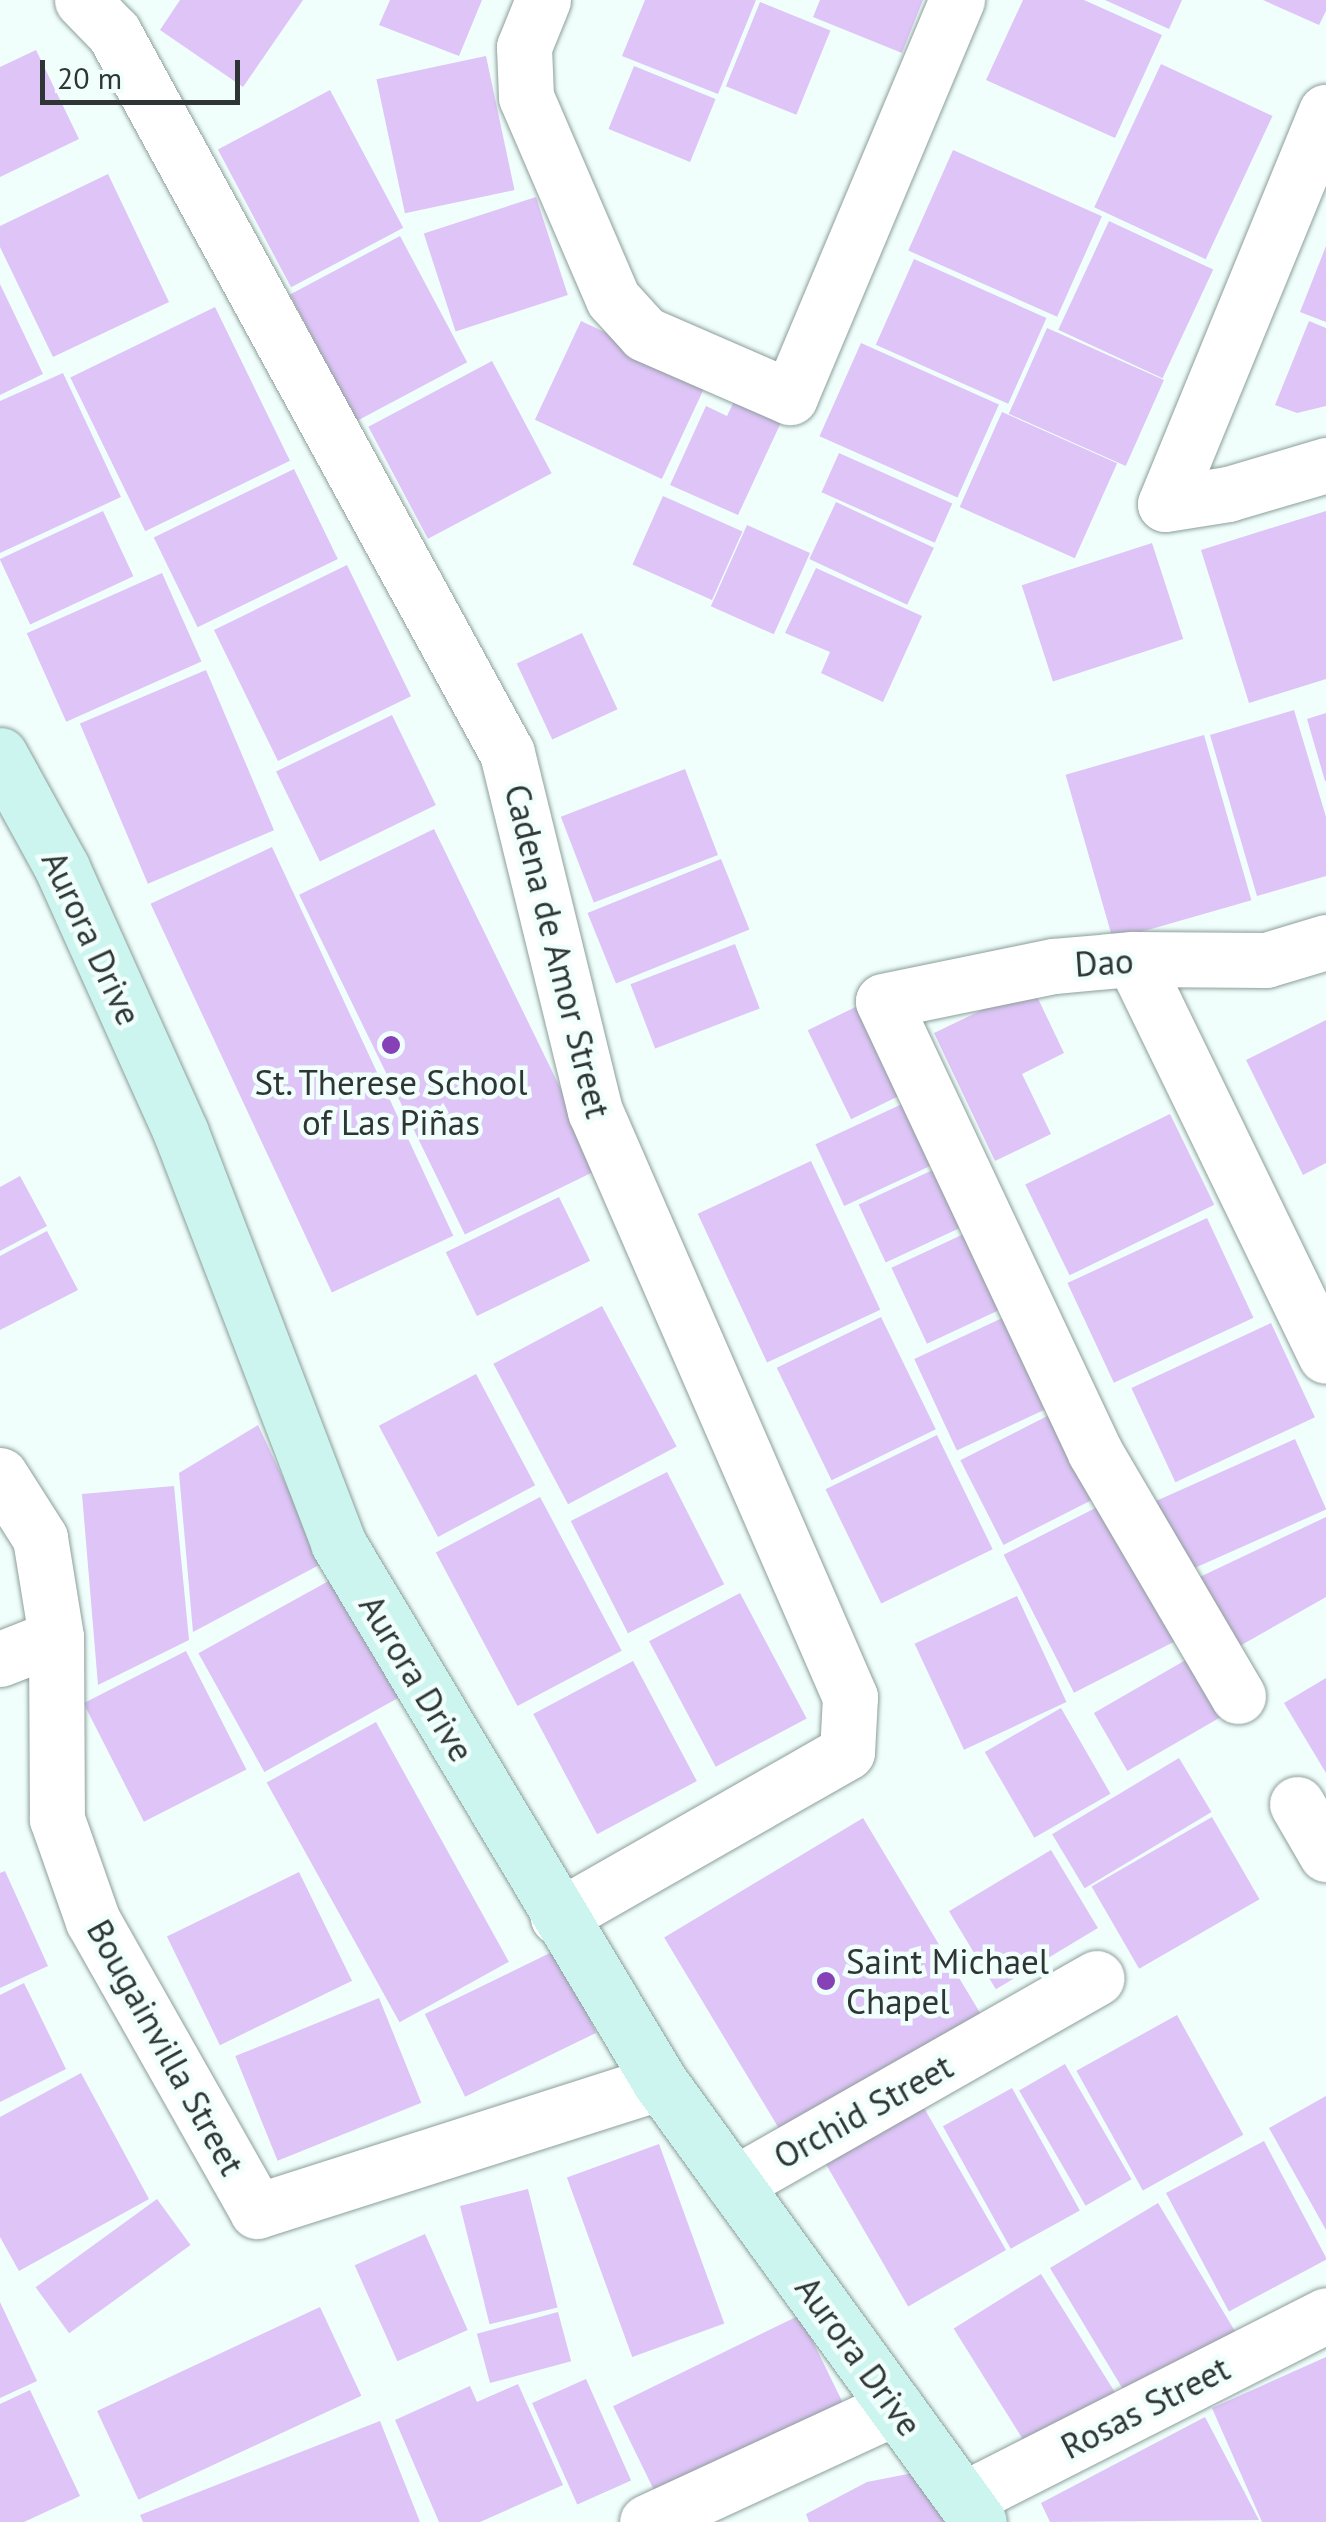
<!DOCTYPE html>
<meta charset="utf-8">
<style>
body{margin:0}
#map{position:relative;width:1326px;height:2522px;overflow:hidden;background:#f0fffc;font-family:"PT Sans",sans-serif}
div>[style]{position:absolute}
.building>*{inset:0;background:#dec4f7;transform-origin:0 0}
.roads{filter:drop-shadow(0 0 2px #8d9e9b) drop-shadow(0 0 2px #8d9e9b)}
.street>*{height:55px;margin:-27.5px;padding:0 27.5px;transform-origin:27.5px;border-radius:27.5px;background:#fff}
.secondary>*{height:55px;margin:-27.5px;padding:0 27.5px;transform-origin:27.5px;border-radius:27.5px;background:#ccf5f0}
.dots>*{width:28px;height:28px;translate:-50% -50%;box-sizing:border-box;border:5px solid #f0fffc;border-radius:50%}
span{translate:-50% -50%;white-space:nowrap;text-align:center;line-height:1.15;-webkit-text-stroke:9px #f0fffc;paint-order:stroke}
.street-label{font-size:35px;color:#2e3534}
.poi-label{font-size:35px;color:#2e3534}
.left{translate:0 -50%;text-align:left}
.scale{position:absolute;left:40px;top:60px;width:200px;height:45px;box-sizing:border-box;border:5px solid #2e3534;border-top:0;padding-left:12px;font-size:30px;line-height:35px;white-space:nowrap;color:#2e3534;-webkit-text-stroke:8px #f0fffc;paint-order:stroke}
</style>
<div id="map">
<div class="building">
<i style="clip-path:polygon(180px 0,303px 0,243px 87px,160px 30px)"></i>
<i style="clip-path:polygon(390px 0,482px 0,459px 56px,379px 25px)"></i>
<i style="clip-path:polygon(645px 0,756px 0,718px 94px,622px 56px)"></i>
<i style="clip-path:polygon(820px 0,923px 0,902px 53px,813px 17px)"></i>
<i style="clip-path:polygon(1023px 0,1084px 0,1162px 35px,1115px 138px,986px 80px)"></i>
<i style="clip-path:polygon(1105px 0,1182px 0,1169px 29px)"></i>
<i style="clip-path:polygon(1263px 0,1326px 0,1326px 11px,1319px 25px)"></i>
<i style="left:760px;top:2px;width:76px;height:91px;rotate:22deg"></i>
<i style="clip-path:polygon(36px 50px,79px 139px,0 177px,0 67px)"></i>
<i style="left:486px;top:56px;width:137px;height:112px;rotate:78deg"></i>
<i style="left:1161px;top:64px;width:123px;height:158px;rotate:25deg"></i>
<i style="left:634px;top:66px;width:88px;height:68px;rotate:22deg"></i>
<i style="left:330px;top:90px;width:156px;height:127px;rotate:62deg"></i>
<i style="left:953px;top:150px;width:163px;height:110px;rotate:24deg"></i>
<i style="clip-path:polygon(108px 174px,169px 302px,53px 357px,0 247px,0 226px)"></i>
<i style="left:536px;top:197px;width:103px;height:118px;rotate:72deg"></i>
<i style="left:1109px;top:221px;width:115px;height:120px;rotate:25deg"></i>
<i style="left:400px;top:236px;width:143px;height:125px;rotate:62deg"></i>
<i style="clip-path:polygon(1326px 246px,1326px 322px,1300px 312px)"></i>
<i style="left:914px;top:259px;width:145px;height:94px;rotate:24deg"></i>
<i style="clip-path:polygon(0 284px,43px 374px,0 395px)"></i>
<i style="left:215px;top:307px;width:171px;height:161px;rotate:64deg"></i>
<i style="left:581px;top:321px;width:140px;height:109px;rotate:25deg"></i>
<i style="clip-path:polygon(1309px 321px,1326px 328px,1326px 406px,1297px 413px,1275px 405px)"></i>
<i style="left:1047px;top:328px;width:128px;height:94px;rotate:24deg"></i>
<i style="left:861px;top:343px;width:151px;height:102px;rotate:24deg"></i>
<i style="left:492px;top:361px;width:127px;height:140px;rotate:62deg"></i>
<i style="clip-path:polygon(63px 373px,121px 497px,0 553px,0 401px)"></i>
<i style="clip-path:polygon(737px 395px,784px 416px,738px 515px,670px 485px,706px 406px,727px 416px)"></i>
<i style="left:1002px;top:412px;width:126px;height:104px;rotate:24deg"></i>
<i style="left:839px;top:453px;width:124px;height:43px;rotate:24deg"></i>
<i style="left:294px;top:469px;width:100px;height:156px;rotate:64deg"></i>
<i style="left:663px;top:496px;width:87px;height:75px;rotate:24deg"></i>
<i style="left:836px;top:502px;width:108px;height:63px;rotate:25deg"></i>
<i style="left:103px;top:511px;width:72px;height:114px;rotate:65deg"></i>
<i style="clip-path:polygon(1326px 511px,1326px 679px,1249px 703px,1201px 550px)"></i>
<i style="left:747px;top:525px;width:69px;height:89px;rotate:24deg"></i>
<i style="left:1152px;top:543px;width:101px;height:137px;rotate:72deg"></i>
<i style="left:347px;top:565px;width:146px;height:148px;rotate:64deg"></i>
<i style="clip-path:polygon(816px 568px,922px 616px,883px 702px,821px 673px,830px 652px,785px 633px)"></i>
<i style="left:162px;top:573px;width:97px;height:148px;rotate:66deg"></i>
<i style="left:582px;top:633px;width:84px;height:72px;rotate:65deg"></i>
<i style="left:206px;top:670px;width:174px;height:137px;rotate:67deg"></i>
<i style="clip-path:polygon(1294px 710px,1326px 817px,1326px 876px,1257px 896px,1210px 735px)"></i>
<i style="clip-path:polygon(1326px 713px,1326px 781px,1325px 781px,1307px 719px)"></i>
<i style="left:392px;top:715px;width:100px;height:129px;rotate:64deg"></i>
<i style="left:1204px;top:735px;width:172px;height:144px;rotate:74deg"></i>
<i style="left:685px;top:769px;width:92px;height:133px;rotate:69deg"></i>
<i style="left:434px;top:829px;width:378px;height:150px;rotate:64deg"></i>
<i style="left:272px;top:847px;width:429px;height:134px;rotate:65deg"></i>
<i style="left:721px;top:859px;width:76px;height:144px;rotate:68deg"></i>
<i style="left:735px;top:944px;width:69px;height:112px;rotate:69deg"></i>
<i style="clip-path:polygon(1032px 986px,1064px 1053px,1022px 1074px,1051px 1134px,995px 1161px,934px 1033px)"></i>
<i style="left:876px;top:997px;width:99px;height:76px;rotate:64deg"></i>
<i style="clip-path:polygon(1326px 1020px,1326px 1163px,1303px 1175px,1246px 1060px)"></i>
<i style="left:917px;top:1097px;width:68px;height:112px;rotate:65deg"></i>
<i style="left:1170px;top:1114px;width:101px;height:161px;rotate:64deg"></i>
<i style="left:811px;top:1161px;width:164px;height:125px;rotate:65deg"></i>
<i style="left:952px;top:1161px;width:64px;height:103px;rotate:65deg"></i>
<i style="clip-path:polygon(20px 1176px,47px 1226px,0 1251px,0 1187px)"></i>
<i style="left:559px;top:1197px;width:71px;height:126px;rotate:64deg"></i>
<i style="left:1207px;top:1218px;width:110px;height:154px;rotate:65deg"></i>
<i style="left:983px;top:1225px;width:84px;height:101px;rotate:65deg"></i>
<i style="clip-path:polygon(47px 1231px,78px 1290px,0 1330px,0 1256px)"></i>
<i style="left:602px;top:1306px;width:159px;height:123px;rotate:62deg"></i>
<i style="left:1013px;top:1313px;width:101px;height:109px;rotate:65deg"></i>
<i style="left:881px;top:1317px;width:125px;height:116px;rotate:64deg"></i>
<i style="left:1271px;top:1323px;width:104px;height:154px;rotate:65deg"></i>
<i style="left:476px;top:1374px;width:126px;height:110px;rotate:62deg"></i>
<i style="left:1061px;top:1409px;width:95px;height:113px;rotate:63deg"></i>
<i style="clip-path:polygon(258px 1425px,323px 1563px,193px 1632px,179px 1473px)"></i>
<i style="left:937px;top:1435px;width:127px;height:124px;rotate:64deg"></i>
<i style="left:1295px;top:1439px;width:77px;height:162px;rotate:66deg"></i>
<i style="left:667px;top:1472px;width:126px;height:108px;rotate:63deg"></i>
<i style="clip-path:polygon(174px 1486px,189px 1640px,98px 1685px,82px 1494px)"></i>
<i style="left:540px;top:1497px;width:174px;height:118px;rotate:62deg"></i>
<i style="left:1115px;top:1498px;width:155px;height:125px;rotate:63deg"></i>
<i style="clip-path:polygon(1326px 1517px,1326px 1597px,1222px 1656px,1187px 1583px)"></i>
<i style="left:334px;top:1578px;width:136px;height:155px;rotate:61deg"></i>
<i style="left:740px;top:1593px;width:142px;height:103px;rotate:62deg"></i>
<i style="left:1017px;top:1596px;width:117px;height:113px;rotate:65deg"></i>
<i style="left:1203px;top:1650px;width:67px;height:126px;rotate:60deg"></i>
<i style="left:186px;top:1651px;width:133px;height:115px;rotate:63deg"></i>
<i style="left:633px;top:1661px;width:136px;height:113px;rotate:62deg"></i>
<i style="clip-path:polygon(1326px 1678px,1326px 1773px,1284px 1703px)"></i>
<i style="left:1061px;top:1708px;width:99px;height:88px;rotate:60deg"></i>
<i style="left:376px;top:1722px;width:274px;height:125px;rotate:61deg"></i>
<i style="left:1179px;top:1758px;width:63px;height:148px;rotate:59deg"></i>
<i style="left:1212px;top:1817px;width:95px;height:139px;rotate:60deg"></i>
<i style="left:863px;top:1818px;width:240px;height:232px;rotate:59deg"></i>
<i style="left:1051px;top:1850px;width:91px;height:119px;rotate:59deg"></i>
<i style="clip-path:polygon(5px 1871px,48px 1966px,0 1988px,0 1873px)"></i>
<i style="left:299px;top:1872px;width:121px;height:147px;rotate:64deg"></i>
<i style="left:556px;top:1950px;width:92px;height:146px;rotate:64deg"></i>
<i style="clip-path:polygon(24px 1983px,66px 2069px,0 2102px,0 1995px)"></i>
<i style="left:379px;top:1998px;width:113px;height:155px;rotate:68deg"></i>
<i style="left:1177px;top:2015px;width:137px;height:115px;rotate:61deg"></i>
<i style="left:1065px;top:2064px;width:133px;height:53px;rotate:60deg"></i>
<i style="clip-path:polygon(81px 2073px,149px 2199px,19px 2271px,0 2237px,0 2117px)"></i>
<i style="left:1012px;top:2088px;width:140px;height:79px;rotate:61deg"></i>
<i style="clip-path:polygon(1326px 2096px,1326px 2230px,1269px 2128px)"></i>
<i style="left:924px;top:2108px;width:164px;height:113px;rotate:60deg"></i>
<i style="left:1264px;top:2141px;width:134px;height:111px;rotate:62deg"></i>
<i style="left:659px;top:2144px;width:191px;height:98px;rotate:70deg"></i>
<i style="left:528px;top:2189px;width:122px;height:70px;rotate:76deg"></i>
<i style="left:157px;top:2199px;width:57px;height:150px;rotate:54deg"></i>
<i style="left:1158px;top:2203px;width:151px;height:126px;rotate:59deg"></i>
<i style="left:425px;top:2234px;width:105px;height:77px;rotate:66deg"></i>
<i style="left:1041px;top:2274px;width:148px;height:103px;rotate:58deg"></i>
<i style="clip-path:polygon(0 2302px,37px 2381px,0 2398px)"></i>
<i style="left:320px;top:2307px;width:98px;height:246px;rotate:65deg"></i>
<i style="left:558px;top:2312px;width:51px;height:84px;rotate:75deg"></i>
<i style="left:800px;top:2315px;width:109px;height:208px;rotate:64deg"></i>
<i style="clip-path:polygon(1326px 2357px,1326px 2522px,1262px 2522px,1212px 2408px)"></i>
<i style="left:586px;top:2379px;width:111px;height:59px;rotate:66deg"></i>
<i style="clip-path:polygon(518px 2384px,563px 2485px,480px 2522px,439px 2522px,395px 2420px,470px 2386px,477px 2402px)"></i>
<i style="clip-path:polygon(30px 2390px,80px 2496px,24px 2522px,0 2522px,0 2404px)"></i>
<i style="clip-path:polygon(1205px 2417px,1259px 2520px,1050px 2522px,1041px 2503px)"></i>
<i style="clip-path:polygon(380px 2421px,420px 2522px,143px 2522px,140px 2515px)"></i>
<i style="clip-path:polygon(913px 2473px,945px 2522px,809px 2522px,806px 2514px,867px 2482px)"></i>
</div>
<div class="roads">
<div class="street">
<i style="left:82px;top:0;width:46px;rotate:45.9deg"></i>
<i style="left:114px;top:33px;width:820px;rotate:61.37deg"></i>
<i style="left:507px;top:753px;width:369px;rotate:76.2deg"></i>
<i style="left:595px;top:1111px;width:639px;rotate:66.48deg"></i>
<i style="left:850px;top:1697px;width:55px;rotate:93.1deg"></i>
<i style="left:847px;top:1752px;width:333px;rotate:150.3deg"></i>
<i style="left:543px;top:0;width:51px;rotate:112deg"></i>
<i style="left:524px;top:47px;width:50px;rotate:87.7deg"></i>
<i style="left:526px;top:97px;width:220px;rotate:66.7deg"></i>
<i style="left:613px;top:299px;width:47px;rotate:47.6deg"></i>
<i style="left:645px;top:334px;width:158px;rotate:23.5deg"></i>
<i style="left:790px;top:397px;width:431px;rotate:-67.2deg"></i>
<i style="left:1165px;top:504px;width:424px;rotate:-67.7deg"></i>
<i style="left:1165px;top:504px;width:64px;rotate:-9deg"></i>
<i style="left:1228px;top:494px;width:102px;rotate:-16.5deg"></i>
<i style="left:1133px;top:959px;width:441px;rotate:64.1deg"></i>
<i style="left:0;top:1475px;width:75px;rotate:57.6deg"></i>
<i style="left:40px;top:1538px;width:100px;rotate:80.8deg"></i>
<i style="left:56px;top:1637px;width:182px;rotate:89.7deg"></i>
<i style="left:57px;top:1819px;width:108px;rotate:70.6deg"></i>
<i style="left:93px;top:1921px;width:333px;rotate:60.5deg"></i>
<i style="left:257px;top:2211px;width:423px;rotate:-17.7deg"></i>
<i style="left:0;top:1659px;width:60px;rotate:-21.4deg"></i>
<i style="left:1238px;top:1696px;width:283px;rotate:-120.4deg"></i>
<i style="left:1095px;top:1452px;width:498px;rotate:-115.2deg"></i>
<i style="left:883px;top:1001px;width:175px;rotate:-11.6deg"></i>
<i style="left:1054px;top:966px;width:79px;rotate:-5.1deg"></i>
<i style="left:1133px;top:959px;width:133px;rotate:0.4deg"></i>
<i style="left:1266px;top:960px;width:63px;rotate:-16.7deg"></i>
<i style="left:1297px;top:1804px;width:58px;rotate:59.9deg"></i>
<i style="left:734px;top:2184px;width:417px;rotate:-29.6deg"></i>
<i style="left:964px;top:2499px;width:406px;rotate:-26.9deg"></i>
<i style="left:647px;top:2522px;width:274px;rotate:-24.8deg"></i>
</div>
<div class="secondary">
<i style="left:0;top:755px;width:129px;rotate:61.2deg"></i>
<i style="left:62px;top:868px;width:290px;rotate:65.8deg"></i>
<i style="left:181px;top:1133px;width:439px;rotate:69deg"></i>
<i style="left:338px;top:1543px;width:628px;rotate:59.15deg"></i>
<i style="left:660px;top:2082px;width:543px;rotate:54.06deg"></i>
</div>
</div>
<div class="dots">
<i style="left:391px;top:1045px;background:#8541b5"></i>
<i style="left:826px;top:1981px;background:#8541b5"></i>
</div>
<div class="street-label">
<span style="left:92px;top:938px;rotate:65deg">Aurora Drive</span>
<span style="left:558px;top:951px;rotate:76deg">Cadena de Amor Street</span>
<span style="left:1104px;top:962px;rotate:-4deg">Dao</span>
<span style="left:417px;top:1678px;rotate:59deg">Aurora Drive</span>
<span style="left:166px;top:2047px;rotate:61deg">Bougainvilla Street</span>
<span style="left:863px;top:2111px;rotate:-29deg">Orchid Street</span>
<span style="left:859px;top:2356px;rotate:54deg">Aurora Drive</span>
<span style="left:1145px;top:2407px;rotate:-27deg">Rosas Street</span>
</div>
<div class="poi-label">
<span style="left:391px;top:1102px">St. Therese School<br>of Las Piñas</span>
<span class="left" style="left:846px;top:1981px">Saint Michael<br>Chapel</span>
</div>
<div class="scale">20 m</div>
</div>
